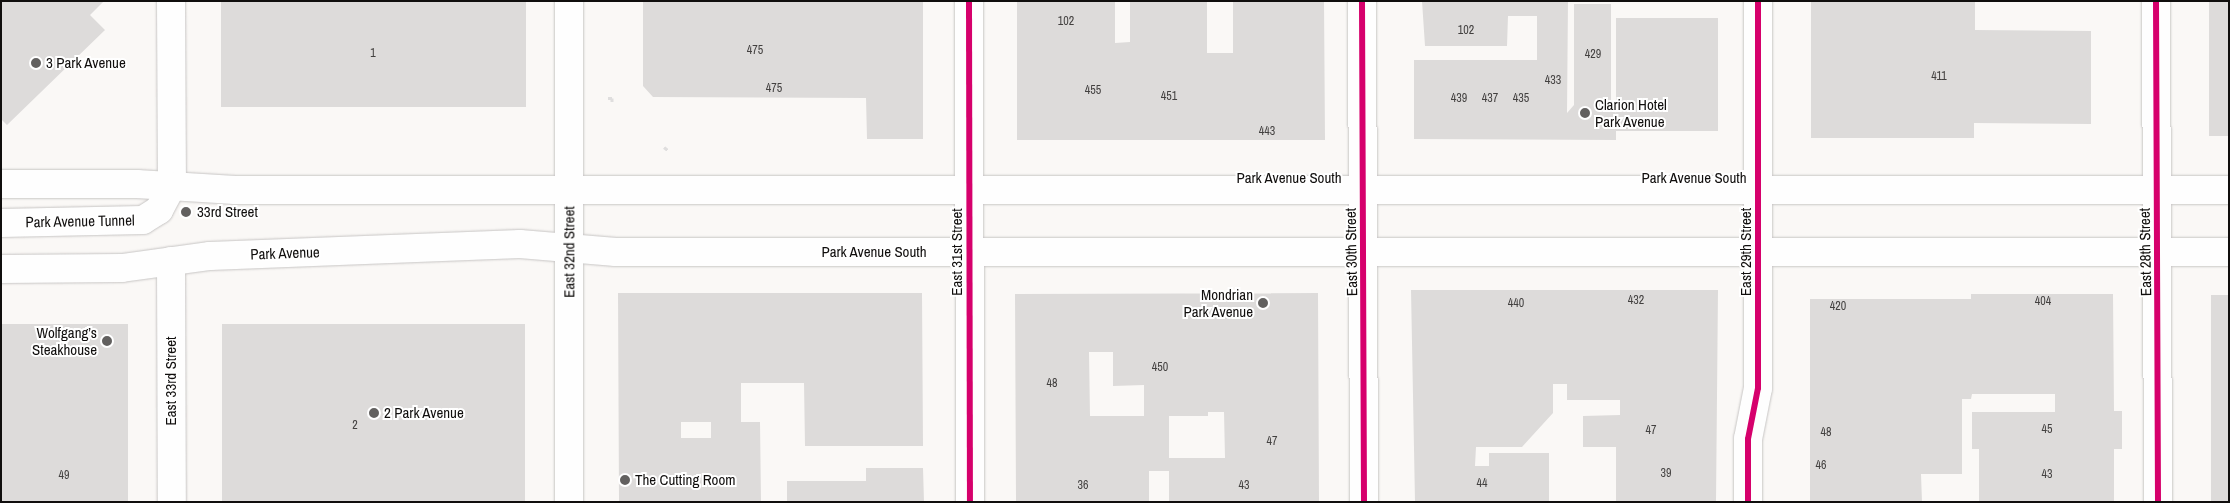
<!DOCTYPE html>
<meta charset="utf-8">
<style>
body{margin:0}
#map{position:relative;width:2230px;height:503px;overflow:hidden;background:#faf8f6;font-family:"Archivo Narrow",sans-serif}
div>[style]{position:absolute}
.building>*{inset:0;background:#dddbda;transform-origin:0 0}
.path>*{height:3px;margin-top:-1.5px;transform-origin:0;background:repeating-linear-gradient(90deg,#dfdede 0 4px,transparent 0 8px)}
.roads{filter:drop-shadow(0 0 1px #c7c5c4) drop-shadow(0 0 1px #c7c5c4)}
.street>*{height:28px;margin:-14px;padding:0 14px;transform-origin:14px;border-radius:14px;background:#fefefe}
.secondary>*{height:28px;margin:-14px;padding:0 14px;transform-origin:14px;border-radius:14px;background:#fefefe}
.primary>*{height:28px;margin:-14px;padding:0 14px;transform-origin:14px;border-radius:14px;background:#fefefe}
.cycleway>*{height:6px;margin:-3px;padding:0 3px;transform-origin:3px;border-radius:3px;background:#d6006c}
.dots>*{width:14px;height:14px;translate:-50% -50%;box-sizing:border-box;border:2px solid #fff;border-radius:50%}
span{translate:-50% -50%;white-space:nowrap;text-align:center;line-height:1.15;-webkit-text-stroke:4px #fff;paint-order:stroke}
.number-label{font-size:12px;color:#434140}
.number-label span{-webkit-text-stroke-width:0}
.poi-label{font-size:15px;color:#100e0d}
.left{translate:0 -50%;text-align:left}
.right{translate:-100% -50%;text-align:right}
.street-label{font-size:15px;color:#100e0d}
.frame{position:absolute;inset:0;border:2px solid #100e0d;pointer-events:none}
</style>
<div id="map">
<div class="building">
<i style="clip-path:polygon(1px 1px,104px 1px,90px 15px,105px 30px,7px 125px,1px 119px)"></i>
<i style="left:221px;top:1px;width:305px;height:106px"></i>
<i style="clip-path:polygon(643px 1px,923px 1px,923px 139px,867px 139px,866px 98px,653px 97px,643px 86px)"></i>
<i style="clip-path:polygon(1017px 1px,1115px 1px,1115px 43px,1130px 42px,1130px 1px,1207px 1px,1207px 53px,1233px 53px,1233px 1px,1324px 1px,1325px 140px,1017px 140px)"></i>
<i style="clip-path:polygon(1422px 1px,1568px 1px,1567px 113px,1574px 105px,1574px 4px,1611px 4px,1611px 106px,1616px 113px,1616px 18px,1718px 18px,1718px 131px,1616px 131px,1616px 140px,1414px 139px,1414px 60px,1537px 60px,1537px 16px,1508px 16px,1507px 46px,1425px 46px)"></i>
<i style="clip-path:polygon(1811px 1px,1975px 1px,1975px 30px,2091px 31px,2091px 124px,1974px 123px,1974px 138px,1811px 138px)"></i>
<i style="left:2209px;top:1px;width:20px;height:135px"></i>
<i style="clip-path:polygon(1411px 290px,1718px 290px,1716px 502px,1616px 502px,1616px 447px,1583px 447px,1583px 416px,1620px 415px,1620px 400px,1567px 400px,1567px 384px,1553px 384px,1553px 413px,1522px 447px,1476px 447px,1475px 466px,1489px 466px,1489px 453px,1549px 453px,1549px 502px,1415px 502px)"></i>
<i style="clip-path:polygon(evenodd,618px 293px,922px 293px,923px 446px,805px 446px,804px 383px,741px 383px,741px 422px,760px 422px,761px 502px,619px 502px,618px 293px,681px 422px,711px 422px,711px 438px,681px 438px,681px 422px)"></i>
<i style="clip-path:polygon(evenodd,1318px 293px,1319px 502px,1169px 502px,1169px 471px,1149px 471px,1149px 502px,1016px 502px,1015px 294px,1318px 293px,1089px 352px,1113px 352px,1113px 386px,1144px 385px,1144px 416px,1090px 416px,1089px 352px,1318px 293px,1208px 412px,1224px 412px,1225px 458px,1169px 458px,1169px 416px,1208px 416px,1208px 412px)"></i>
<i style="clip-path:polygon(1971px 294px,2113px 294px,2114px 411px,2122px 411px,2122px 449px,2114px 449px,2114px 502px,1979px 502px,1979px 449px,1972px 449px,1972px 412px,2055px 412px,2055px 394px,1972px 394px,1971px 399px,1962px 399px,1962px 474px,1921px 474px,1922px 502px,1810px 502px,1810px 299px,1971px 299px)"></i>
<i style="left:2211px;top:295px;width:18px;height:207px"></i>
<i style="left:1px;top:324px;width:127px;height:178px"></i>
<i style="left:222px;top:324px;width:303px;height:178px"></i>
<i style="clip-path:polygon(866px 468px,923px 468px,924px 502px,787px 502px,787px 481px,866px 481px)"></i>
</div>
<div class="path">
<i style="left:608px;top:98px;width:4px"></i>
<i style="left:612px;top:98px;width:7px;rotate:90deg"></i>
<i style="left:664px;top:147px;width:6px;rotate:39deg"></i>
</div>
<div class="roads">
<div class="street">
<i style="left:171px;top:1px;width:185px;rotate:89.7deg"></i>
<i style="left:569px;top:1px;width:501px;rotate:90deg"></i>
<i style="left:2156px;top:1px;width:501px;rotate:89.77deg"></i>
<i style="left:171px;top:261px;width:241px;rotate:89.8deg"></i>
<i style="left:1748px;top:502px;width:63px;rotate:-90deg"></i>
<i style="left:1748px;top:439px;width:52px;rotate:-78.9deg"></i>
<i style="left:1758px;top:388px;width:387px;rotate:-90deg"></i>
</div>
<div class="secondary">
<i style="left:969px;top:1px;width:501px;rotate:89.89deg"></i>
<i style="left:1362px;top:1px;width:501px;rotate:89.77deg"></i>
</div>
<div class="primary">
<i style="left:1px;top:184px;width:136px"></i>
<i style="left:137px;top:184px;width:98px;rotate:3.5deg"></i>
<i style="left:235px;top:190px;width:1994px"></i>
<i style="left:1px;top:223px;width:142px;rotate:-1.2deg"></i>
<i style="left:143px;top:220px;width:19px;rotate:-32deg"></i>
<i style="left:159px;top:210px;width:27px;rotate:-62deg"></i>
<i style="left:1px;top:269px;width:121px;rotate:-0.5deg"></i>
<i style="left:122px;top:268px;width:89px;rotate:-7.8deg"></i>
<i style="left:210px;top:256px;width:310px;rotate:-2.2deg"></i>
<i style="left:520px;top:244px;width:96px;rotate:4.8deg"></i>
<i style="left:616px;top:252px;width:1613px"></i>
</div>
</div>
<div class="cycleway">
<i style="left:969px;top:1px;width:501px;rotate:89.89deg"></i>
<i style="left:1362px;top:1px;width:501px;rotate:89.77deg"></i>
<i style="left:2156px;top:1px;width:501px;rotate:89.77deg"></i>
<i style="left:1748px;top:502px;width:63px;rotate:-90deg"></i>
<i style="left:1748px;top:439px;width:52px;rotate:-78.9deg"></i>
<i style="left:1758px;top:388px;width:387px;rotate:-90deg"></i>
</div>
<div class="dots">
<i style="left:36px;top:63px;background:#62605f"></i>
<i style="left:1585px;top:113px;background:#62605f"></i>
<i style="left:186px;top:212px;background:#62605f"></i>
<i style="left:1263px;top:303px;background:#62605f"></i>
<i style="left:107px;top:341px;background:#62605f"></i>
<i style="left:374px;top:413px;background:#62605f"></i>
<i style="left:625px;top:480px;background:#62605f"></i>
</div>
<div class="number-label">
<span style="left:1066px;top:22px">102</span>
<span style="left:1466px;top:31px">102</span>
<span style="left:755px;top:51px">475</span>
<span style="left:373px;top:54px">1</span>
<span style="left:1593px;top:55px">429</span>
<span style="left:1939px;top:77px">411</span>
<span style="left:1553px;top:81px">433</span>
<span style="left:774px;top:89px">475</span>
<span style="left:1093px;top:91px">455</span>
<span style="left:1169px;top:97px">451</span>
<span style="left:1459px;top:99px">439</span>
<span style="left:1490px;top:99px">437</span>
<span style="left:1521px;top:99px">435</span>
<span style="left:1267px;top:132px">443</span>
<span style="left:1636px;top:301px">432</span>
<span style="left:2043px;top:302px">404</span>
<span style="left:1516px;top:304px">440</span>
<span style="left:1838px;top:307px">420</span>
<span style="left:1160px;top:368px">450</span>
<span style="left:1052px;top:384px">48</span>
<span style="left:355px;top:426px">2</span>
<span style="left:2047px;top:430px">45</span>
<span style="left:1651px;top:431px">47</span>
<span style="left:1826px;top:433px">48</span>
<span style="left:1272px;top:442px">47</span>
<span style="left:1821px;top:466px">46</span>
<span style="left:1666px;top:474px">39</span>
<span style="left:2047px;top:475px">43</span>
<span style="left:64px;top:476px">49</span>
<span style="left:1482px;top:484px">44</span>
<span style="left:1083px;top:486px">36</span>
<span style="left:1244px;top:486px">43</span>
</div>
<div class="poi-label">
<span class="left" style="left:46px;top:63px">3 Park Avenue</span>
<span class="left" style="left:1595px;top:113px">Clarion Hotel<br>Park Avenue</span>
<span class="left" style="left:197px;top:212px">33rd Street</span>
<span class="right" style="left:1253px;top:303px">Mondrian<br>Park Avenue</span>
<span class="right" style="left:97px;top:341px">Wolfgang’s<br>Steakhouse</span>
<span class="left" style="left:384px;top:413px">2 Park Avenue</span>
<span class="left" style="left:635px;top:480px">The Cutting Room</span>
</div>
<div class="street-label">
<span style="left:1289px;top:178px">Park Avenue South</span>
<span style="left:1694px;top:178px">Park Avenue South</span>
<span style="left:80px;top:221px;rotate:-1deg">Park Avenue Tunnel</span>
<span style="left:569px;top:252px;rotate:-90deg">East 32nd Street</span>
<span style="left:874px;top:252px">Park Avenue South</span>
<span style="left:957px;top:252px;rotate:-90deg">East 31st Street</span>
<span style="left:1351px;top:252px;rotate:-91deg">East 30th Street</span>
<span style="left:1746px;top:252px;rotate:-90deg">East 29th Street</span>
<span style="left:2145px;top:252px;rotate:-91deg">East 28th Street</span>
<span style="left:285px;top:253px;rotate:-2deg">Park Avenue</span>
<span style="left:171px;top:381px;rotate:-90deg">East 33rd Street</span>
</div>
<div class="frame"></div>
</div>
